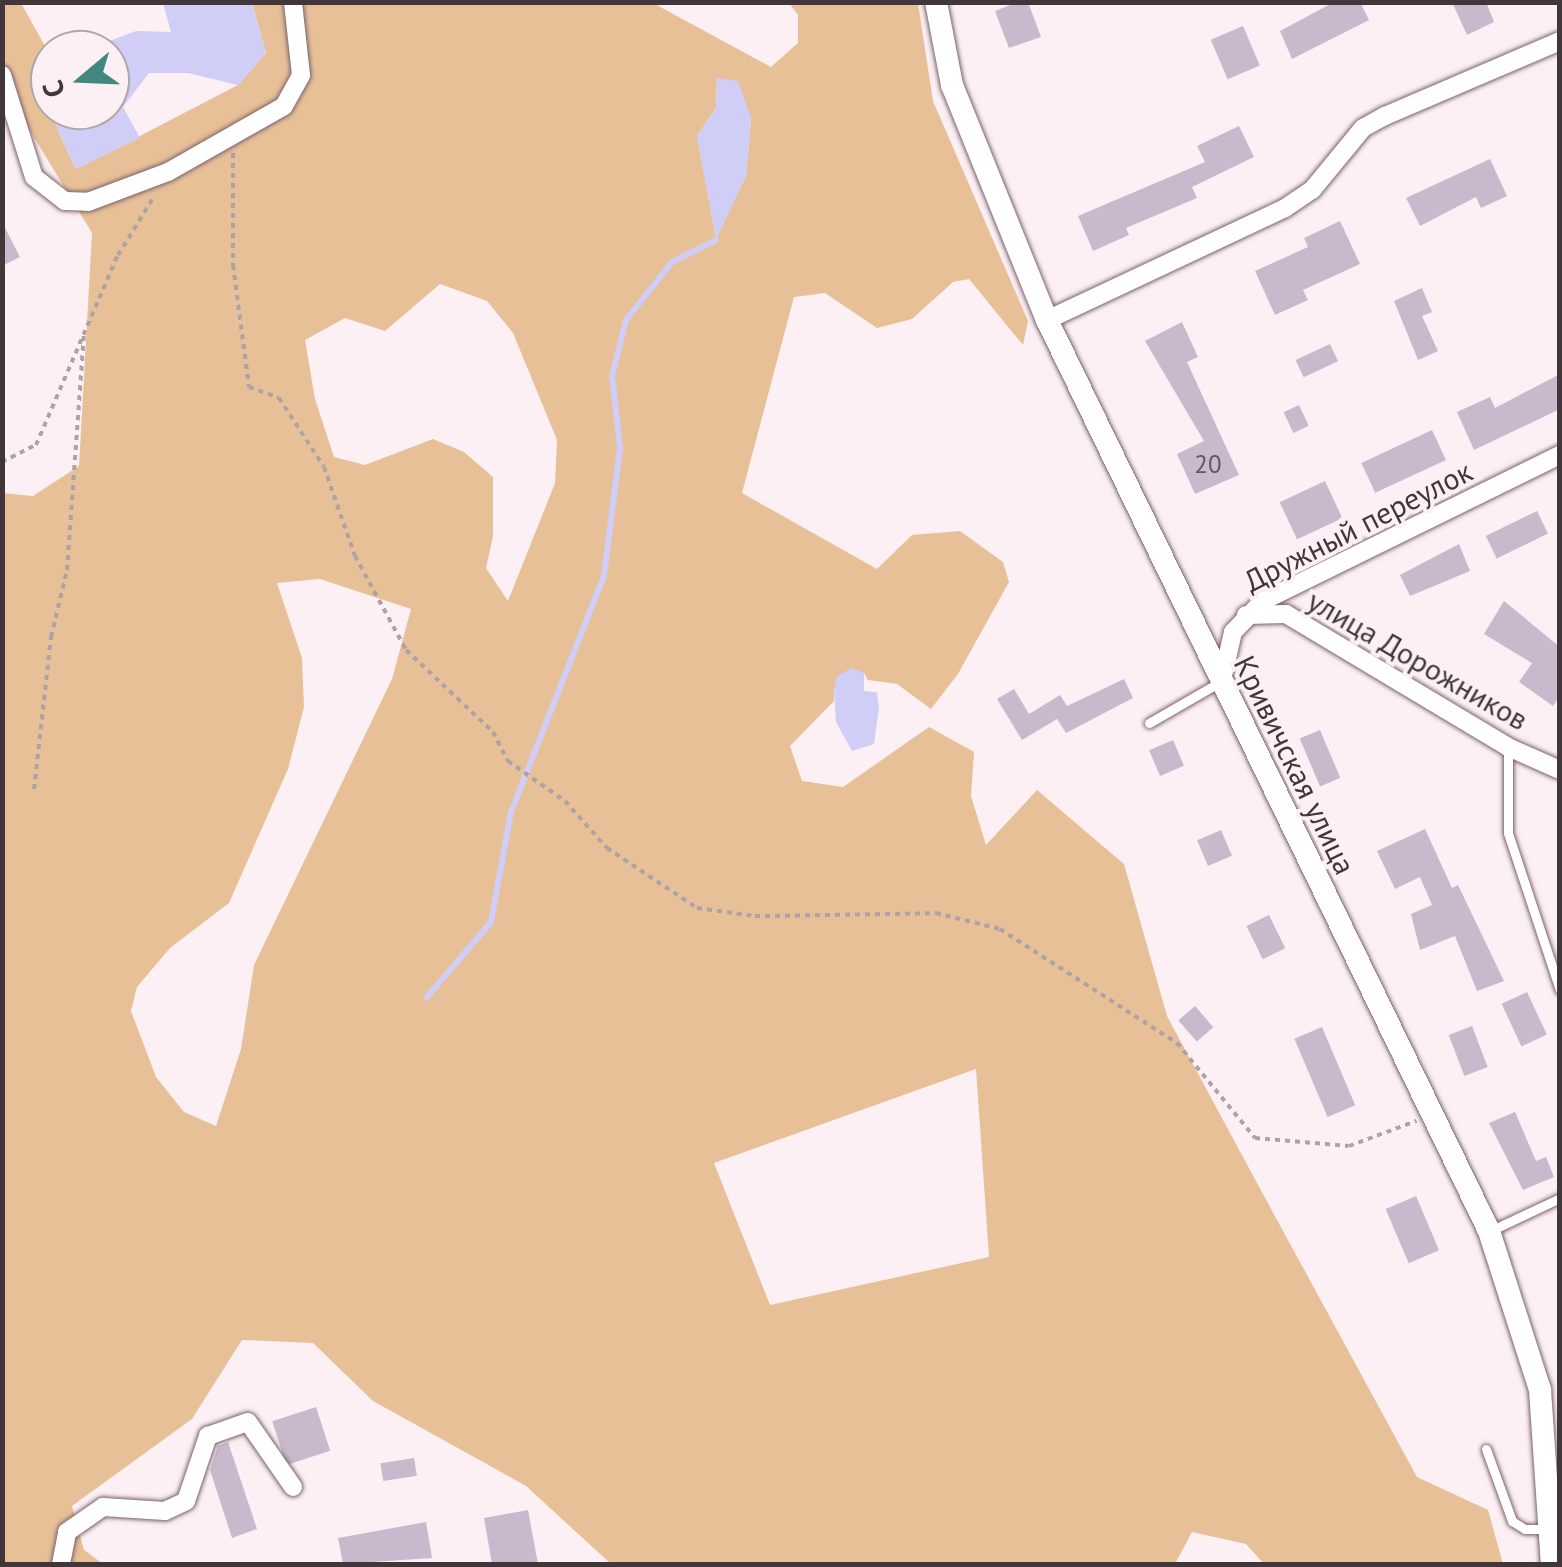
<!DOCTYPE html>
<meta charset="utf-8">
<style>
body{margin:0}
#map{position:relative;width:1562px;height:1567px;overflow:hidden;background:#fcf0f4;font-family:"PT Sans",sans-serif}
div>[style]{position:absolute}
.green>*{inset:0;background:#e8c098}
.water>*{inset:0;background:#d0cdf6}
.stream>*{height:6px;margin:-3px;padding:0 3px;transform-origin:3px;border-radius:3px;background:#d0cdf6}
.building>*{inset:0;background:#cab8cc;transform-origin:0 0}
.path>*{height:4px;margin-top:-2px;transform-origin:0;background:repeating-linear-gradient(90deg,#ada2a5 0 5px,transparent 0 10px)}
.roads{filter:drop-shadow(0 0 2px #7b626a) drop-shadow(0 0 2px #7b626a)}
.lane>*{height:9px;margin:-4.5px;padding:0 4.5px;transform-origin:4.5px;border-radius:4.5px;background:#fff}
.street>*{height:18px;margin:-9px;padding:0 9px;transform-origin:9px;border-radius:9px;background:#fff}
.secondary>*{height:22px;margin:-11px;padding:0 11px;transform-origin:11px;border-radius:11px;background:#fff}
span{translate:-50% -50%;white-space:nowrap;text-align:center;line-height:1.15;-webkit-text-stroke:8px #fcf0f4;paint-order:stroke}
.number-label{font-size:25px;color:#63565e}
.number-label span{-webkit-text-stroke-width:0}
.street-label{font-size:30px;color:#413639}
.frame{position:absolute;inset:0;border:5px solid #413639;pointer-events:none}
.north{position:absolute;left:30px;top:30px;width:100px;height:100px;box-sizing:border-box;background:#fcf0f4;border:2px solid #b1a6a9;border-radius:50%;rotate:251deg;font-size:28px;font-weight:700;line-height:40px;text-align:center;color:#413639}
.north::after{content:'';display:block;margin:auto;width:35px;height:45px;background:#428880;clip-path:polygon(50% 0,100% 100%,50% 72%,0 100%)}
</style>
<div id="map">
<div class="green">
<i style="clip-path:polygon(evenodd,3px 3px,21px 3px,50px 55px,50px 110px,56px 110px,57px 129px,76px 169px,238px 85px,266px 53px,252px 3px,653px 3px,771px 67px,798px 43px,798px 15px,789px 3px,918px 3px,933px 101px,1028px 321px,1023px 345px,969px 279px,953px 282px,912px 319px,877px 328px,825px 293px,794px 297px,742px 493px,877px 569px,912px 535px,960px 531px,1003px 562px,1009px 582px,958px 674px,931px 709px,897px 684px,868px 680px,864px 673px,834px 688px,834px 701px,790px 746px,802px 781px,843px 787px,929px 727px,974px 752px,971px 796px,986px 845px,1037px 790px,1124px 864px,1167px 1016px,1257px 1183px,1417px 1477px,1488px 1510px,1503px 1564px,1264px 1564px,1246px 1544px,1192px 1532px,1175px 1564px,611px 1564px,526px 1486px,373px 1401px,313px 1343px,242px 1340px,192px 1419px,72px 1506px,84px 1550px,103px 1564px,3px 1564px,2px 493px,33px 496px,79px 466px,92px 233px,3px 86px,3px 3px,717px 78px,751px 118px,746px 176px,716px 238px,697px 136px,716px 108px,717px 78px,3px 3px,440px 284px,487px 301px,513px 333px,557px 440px,555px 483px,508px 601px,486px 568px,493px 536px,493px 477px,464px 452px,433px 439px,365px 465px,334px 457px,315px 399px,305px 340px,345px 318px,385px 331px,440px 284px,3px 3px,320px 579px,411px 609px,392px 679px,254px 965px,241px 1049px,216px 1126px,184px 1112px,156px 1077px,131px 1011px,137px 987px,170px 948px,229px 903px,288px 769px,304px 707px,302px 658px,277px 583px,320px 579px,3px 3px,976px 1069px,989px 1257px,770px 1305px,714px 1163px,976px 1069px)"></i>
</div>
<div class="water">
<i style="clip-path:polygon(163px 3px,252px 3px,266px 53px,238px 85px,188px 73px,149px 73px,123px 107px,140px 138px,76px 169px,57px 129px,56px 110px,110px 110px,110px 50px,85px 50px,136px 31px,171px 32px)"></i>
<i style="clip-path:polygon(717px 78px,738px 81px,751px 118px,746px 176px,716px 240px,697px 136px,716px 108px)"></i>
<i style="clip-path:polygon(852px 668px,864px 673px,864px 691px,877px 692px,879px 708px,874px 744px,852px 751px,836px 722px,834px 688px,837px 676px)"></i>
</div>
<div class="stream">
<i style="left:427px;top:997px;width:99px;rotate:-49.5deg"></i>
<i style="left:491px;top:922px;width:112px;rotate:-79.7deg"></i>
<i style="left:511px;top:812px;width:254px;rotate:-68.5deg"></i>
<i style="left:604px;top:576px;width:129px;rotate:-82.9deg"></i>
<i style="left:620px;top:448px;width:72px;rotate:-96.3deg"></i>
<i style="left:612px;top:376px;width:58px;rotate:-76deg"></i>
<i style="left:626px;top:320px;width:74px;rotate:-51.6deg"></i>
<i style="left:672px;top:262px;width:49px;rotate:-26.6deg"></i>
</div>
<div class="building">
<i style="clip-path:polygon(1018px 2px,1028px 2px,1041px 37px,1009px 48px,995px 11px)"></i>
<i style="clip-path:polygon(1334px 2px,1360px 2px,1369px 20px,1292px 59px,1280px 31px)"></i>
<i style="clip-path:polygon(1452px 2px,1486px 2px,1494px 22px,1467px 35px)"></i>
<i style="left:1243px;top:26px;width:43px;height:35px;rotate:67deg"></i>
<i style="clip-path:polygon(1239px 126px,1254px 157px,1192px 187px,1197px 198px,1126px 228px,1129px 235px,1093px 251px,1078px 216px,1205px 162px,1197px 146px)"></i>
<i style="clip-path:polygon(1490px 159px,1507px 196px,1481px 208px,1476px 197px,1420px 226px,1406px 198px)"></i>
<i style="clip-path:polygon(1340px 221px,1360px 264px,1303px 290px,1308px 300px,1275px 315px,1255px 271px,1308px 247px,1304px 238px)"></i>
<i style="clip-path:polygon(2px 222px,20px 257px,2px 266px)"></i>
<i style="clip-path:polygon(1422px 288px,1432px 312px,1422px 316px,1438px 351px,1418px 360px,1394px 301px)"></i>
<i style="clip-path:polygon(1182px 322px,1198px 357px,1187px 362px,1239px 475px,1195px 494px,1177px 454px,1204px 441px,1145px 341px)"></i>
<i style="left:1330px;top:344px;width:19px;height:38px;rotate:65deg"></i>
<i style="clip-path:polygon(1560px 374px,1560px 409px,1474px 450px,1457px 412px,1490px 397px,1495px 408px)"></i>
<i style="left:1299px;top:405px;width:23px;height:17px;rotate:65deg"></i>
<i style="left:1432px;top:430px;width:33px;height:78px;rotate:65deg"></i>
<i style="left:1325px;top:481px;width:41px;height:50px;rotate:65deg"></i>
<i style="left:1537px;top:511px;width:25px;height:57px;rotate:64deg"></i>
<i style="clip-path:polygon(1459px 544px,1470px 571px,1410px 596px,1400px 575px)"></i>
<i style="clip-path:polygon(1504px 601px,1560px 647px,1560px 696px,1553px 706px,1519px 682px,1532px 663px,1484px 634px)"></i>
<i style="clip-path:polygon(1124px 679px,1133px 698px,1066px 733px,1057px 719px,1022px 740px,997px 699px,1014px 689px,1029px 714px,1060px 695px,1067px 706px)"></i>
<i style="left:1320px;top:730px;width:52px;height:22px;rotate:67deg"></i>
<i style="left:1173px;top:740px;width:28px;height:26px;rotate:67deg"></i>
<i style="clip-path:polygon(1425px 829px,1452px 888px,1458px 885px,1504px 981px,1477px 991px,1455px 936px,1420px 950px,1411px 914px,1432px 905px,1420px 877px,1395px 889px,1377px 851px)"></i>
<i style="left:1221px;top:830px;width:28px;height:26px;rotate:67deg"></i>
<i style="left:1269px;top:915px;width:37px;height:25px;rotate:64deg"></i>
<i style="left:1527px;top:992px;width:47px;height:28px;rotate:65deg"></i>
<i style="left:1195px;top:1006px;width:28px;height:22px;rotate:49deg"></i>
<i style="left:1472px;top:1026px;width:44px;height:25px;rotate:69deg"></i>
<i style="left:1322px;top:1027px;width:85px;height:30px;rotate:67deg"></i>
<i style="clip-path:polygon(1515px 1112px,1536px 1161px,1546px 1157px,1554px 1177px,1523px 1190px,1489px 1123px)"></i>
<i style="left:1416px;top:1196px;width:59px;height:33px;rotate:67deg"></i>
<i style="left:316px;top:1407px;width:46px;height:46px;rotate:72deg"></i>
<i style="clip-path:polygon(228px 1442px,257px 1529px,232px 1538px,210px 1470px,218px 1446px)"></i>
<i style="left:414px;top:1458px;width:18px;height:34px;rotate:81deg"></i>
<i style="clip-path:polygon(528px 1510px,538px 1564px,492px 1564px,484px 1518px)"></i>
<i style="clip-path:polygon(426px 1522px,432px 1558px,343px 1564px,338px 1538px)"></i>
</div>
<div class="path">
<i style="left:233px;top:153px;width:112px;rotate:90deg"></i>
<i style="left:233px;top:265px;width:123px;rotate:82.5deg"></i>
<i style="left:249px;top:387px;width:32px;rotate:20deg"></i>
<i style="left:279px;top:398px;width:82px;rotate:56.9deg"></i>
<i style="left:324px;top:467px;width:94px;rotate:70.8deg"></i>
<i style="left:355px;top:556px;width:107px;rotate:61.5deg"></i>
<i style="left:406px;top:650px;width:120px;rotate:43.3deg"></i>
<i style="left:493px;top:732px;width:33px;rotate:63deg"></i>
<i style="left:508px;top:761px;width:70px;rotate:35.1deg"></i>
<i style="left:565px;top:801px;width:63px;rotate:48.2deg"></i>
<i style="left:607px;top:848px;width:108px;rotate:33.7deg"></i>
<i style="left:697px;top:908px;width:59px;rotate:7.9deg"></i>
<i style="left:755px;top:916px;width:181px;rotate:-0.9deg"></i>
<i style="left:936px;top:913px;width:66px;rotate:14deg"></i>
<i style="left:1000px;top:929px;width:211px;rotate:32.8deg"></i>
<i style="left:1177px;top:1043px;width:123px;rotate:50.6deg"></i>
<i style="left:1255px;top:1138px;width:94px;rotate:4.9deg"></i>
<i style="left:1349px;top:1146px;width:72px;rotate:-20.5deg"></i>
<i style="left:2px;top:462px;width:38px;rotate:-27deg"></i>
<i style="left:36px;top:445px;width:207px;rotate:-66.7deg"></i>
<i style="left:118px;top:255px;width:67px;rotate:-58.4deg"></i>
<i style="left:34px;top:789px;width:153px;rotate:-83.6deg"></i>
<i style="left:51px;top:637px;width:69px;rotate:-76.6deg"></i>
<i style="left:67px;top:570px;width:239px;rotate:-85.9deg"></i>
</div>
<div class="roads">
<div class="lane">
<i style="left:1149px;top:723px;width:82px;rotate:-30deg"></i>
<i style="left:1508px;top:747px;width:86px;rotate:90deg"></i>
<i style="left:1508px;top:833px;width:165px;rotate:71.7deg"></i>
<i style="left:1490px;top:1231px;width:77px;rotate:-25.2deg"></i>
<i style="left:1486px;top:1449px;width:77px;rotate:70.1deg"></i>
<i style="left:1512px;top:1521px;width:15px;rotate:32deg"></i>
<i style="left:1525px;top:1529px;width:21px"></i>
</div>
<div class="street">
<i style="left:2px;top:75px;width:107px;rotate:72.6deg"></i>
<i style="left:34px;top:177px;width:39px;rotate:38deg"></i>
<i style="left:65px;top:201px;width:23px;rotate:2deg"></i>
<i style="left:88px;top:202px;width:85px;rotate:-20.6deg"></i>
<i style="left:168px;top:172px;width:133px;rotate:-29.6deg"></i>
<i style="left:284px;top:106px;width:35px;rotate:-61deg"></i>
<i style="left:301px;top:75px;width:73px;rotate:-96.3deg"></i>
<i style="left:1047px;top:320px;width:263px;rotate:-25.2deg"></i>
<i style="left:1285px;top:208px;width:32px;rotate:-34deg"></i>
<i style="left:1312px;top:190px;width:80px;rotate:-50.6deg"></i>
<i style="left:1363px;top:128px;width:25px;rotate:-29deg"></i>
<i style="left:1385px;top:116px;width:190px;rotate:-23.2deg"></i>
<i style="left:1246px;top:615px;width:40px;rotate:-1.4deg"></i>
<i style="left:1286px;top:614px;width:259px;rotate:30.9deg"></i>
<i style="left:1508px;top:747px;width:57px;rotate:23.9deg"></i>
<i style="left:1222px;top:680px;width:49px;rotate:-77.1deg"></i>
<i style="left:1233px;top:632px;width:43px;rotate:-45.9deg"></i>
<i style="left:1263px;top:601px;width:331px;rotate:-26.2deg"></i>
<i style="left:61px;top:1564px;width:33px;rotate:-79deg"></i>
<i style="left:67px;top:1532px;width:44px;rotate:-34.8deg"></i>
<i style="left:103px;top:1507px;width:62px;rotate:3.7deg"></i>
<i style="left:165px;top:1511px;width:23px;rotate:-25deg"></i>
<i style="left:186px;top:1501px;width:69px;rotate:-71.3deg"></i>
<i style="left:208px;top:1436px;width:42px;rotate:-19.3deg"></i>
<i style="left:248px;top:1422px;width:79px;rotate:55.3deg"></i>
</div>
<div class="secondary">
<i style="left:936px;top:2px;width:85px;rotate:79.1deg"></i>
<i style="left:952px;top:85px;width:253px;rotate:68deg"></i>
<i style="left:1047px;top:320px;width:1013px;rotate:64.12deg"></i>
<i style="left:1489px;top:1231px;width:167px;rotate:72.2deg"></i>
<i style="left:1540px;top:1390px;width:174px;rotate:86.1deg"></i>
</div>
</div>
<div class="number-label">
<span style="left:1208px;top:464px">20</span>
</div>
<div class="street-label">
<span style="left:1358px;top:526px;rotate:-27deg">Дружный переулок</span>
<span style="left:1418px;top:660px;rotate:30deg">улица Дорожников</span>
<span style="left:1295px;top:765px;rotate:64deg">Кривичская улица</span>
</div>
<div class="frame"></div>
<div class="north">С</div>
</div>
